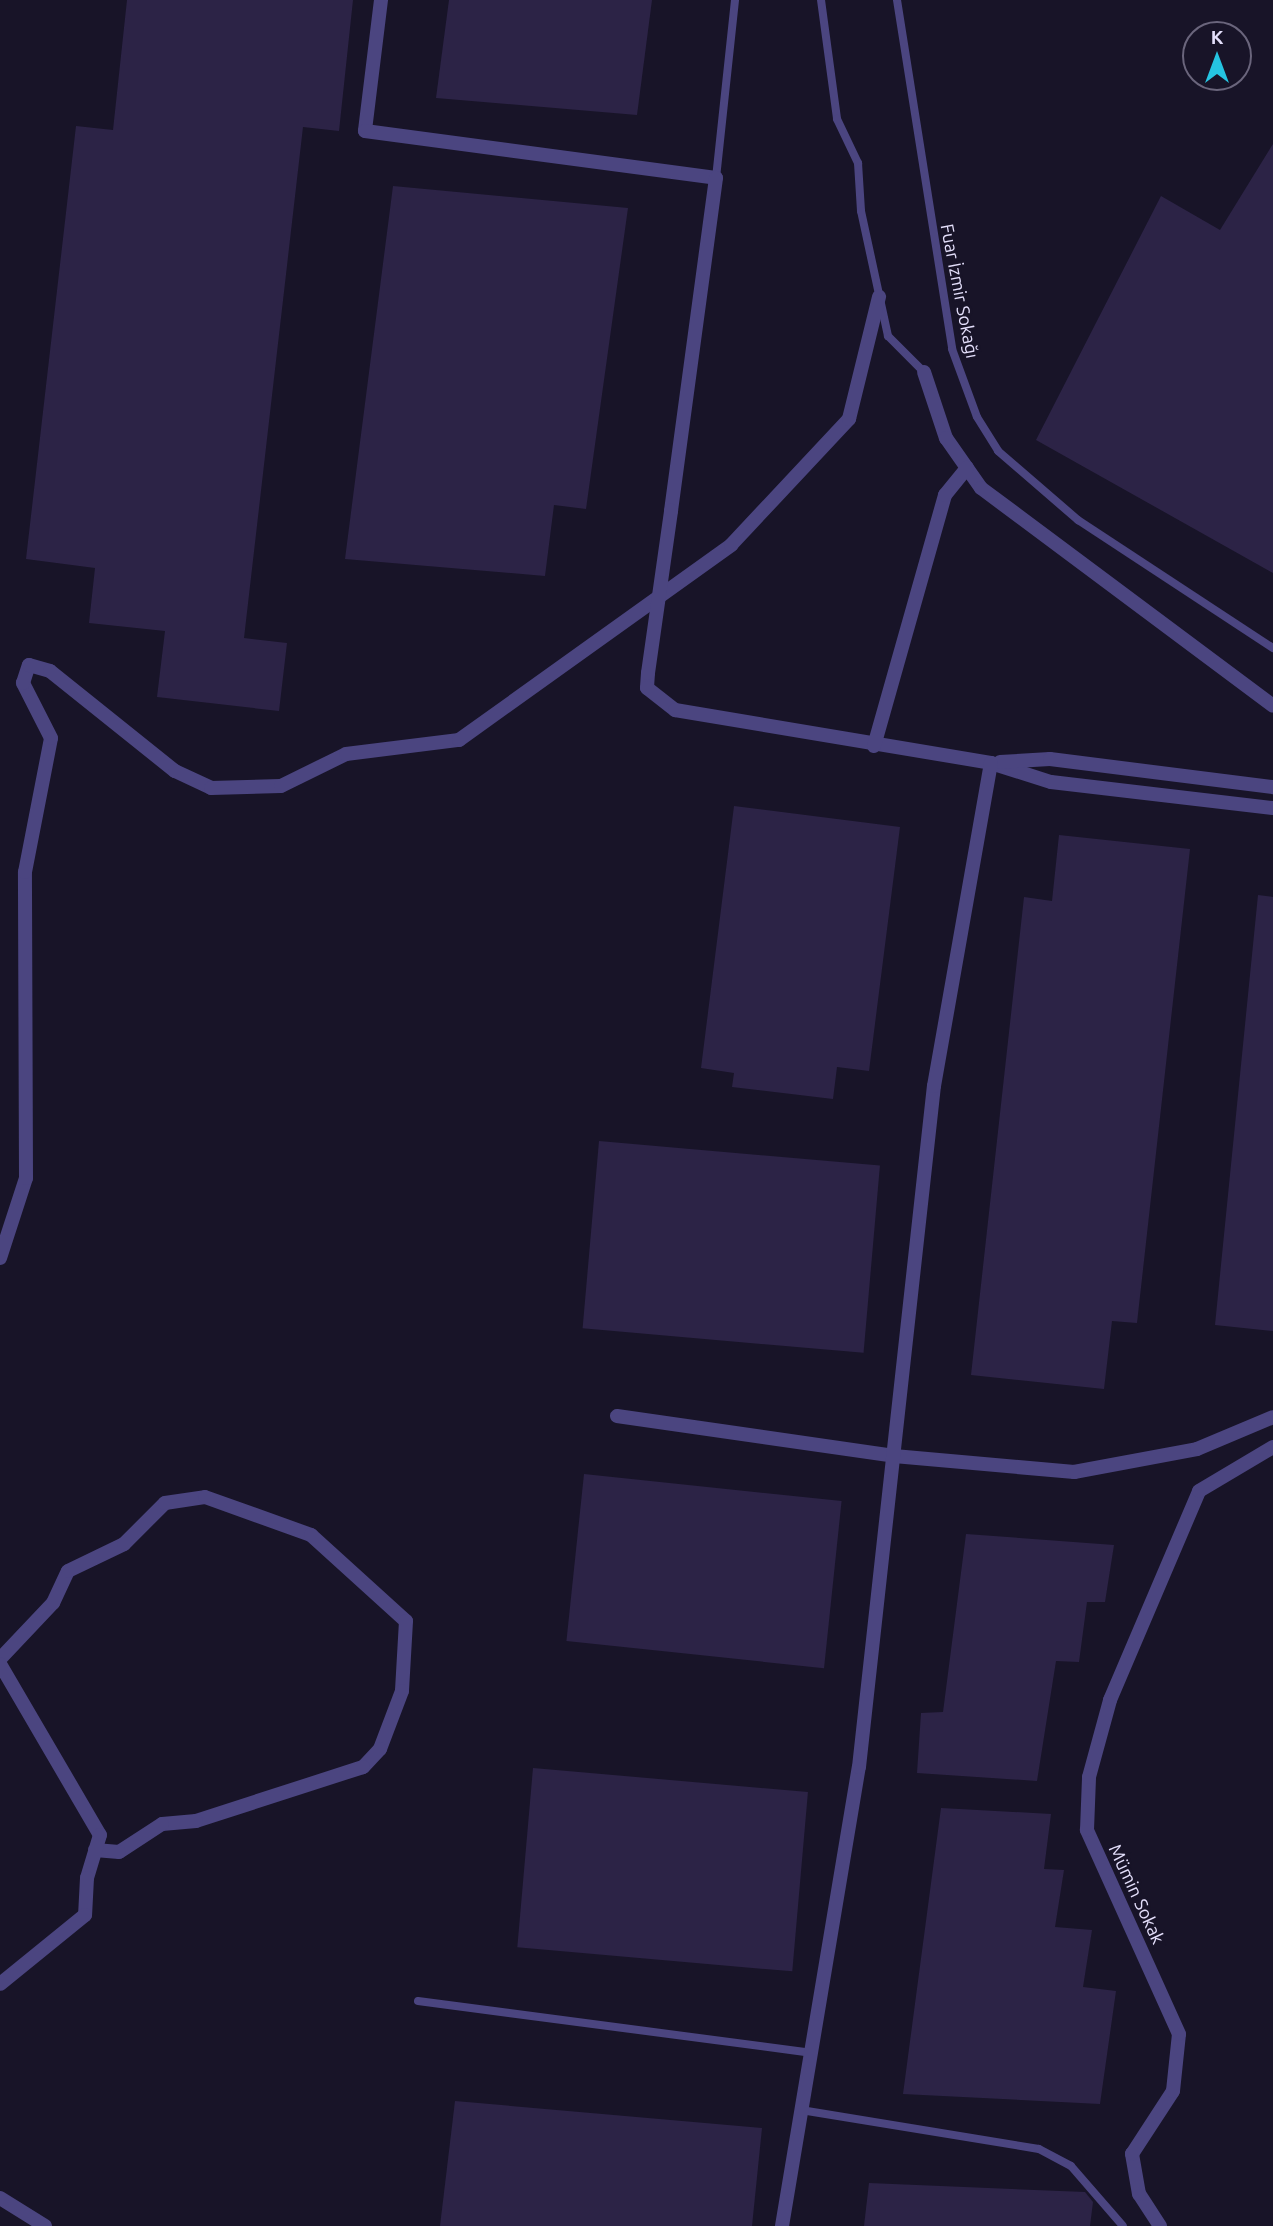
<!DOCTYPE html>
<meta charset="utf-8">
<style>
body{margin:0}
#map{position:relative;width:1273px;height:2226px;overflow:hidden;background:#181428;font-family:Ubuntu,sans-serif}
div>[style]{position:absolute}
.building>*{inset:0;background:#2c2346;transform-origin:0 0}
.service>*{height:8px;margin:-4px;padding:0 4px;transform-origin:4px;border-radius:4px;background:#4b4580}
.minor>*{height:14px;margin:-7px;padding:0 7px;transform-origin:7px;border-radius:7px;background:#4b4580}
.minor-bridge>*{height:14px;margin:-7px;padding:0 7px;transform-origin:7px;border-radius:7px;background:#4b4580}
span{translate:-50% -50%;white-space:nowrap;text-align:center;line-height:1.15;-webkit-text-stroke:5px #181428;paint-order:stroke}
.street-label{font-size:18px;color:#e4dffb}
.north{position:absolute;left:1182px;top:21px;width:70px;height:70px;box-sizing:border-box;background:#181428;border:2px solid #6a657c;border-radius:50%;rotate:0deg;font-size:19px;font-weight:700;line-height:28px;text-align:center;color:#e4dffb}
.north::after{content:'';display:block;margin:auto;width:24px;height:32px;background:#25c4e1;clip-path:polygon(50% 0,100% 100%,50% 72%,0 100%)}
</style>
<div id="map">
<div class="building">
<i style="clip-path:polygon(127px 0,353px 0,339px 131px,303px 127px,244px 638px,287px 643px,279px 711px,157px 697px,165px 631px,89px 623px,95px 568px,26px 559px,76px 126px,113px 130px)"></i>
<i style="clip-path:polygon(449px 0,652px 0,637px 115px,436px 98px)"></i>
<i style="clip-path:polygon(1273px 144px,1273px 573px,1036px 440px,1161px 196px,1220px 230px)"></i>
<i style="clip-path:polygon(393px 186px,628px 208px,586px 509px,554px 505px,545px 576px,345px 559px)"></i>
<i style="clip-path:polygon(734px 806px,900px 827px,869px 1071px,837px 1067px,833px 1099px,732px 1087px,734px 1073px,701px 1068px)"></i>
<i style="clip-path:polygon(1059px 835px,1190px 849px,1137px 1323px,1112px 1321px,1104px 1389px,971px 1375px,1024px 897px,1052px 901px)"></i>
<i style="clip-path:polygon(1258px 895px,1273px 897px,1273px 1331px,1215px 1325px)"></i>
<i style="left:599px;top:1141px;width:282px;height:188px;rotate:5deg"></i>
<i style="left:584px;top:1474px;width:259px;height:168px;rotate:6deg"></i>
<i style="clip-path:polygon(966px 1534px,1114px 1545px,1105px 1602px,1087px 1602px,1079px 1662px,1056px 1661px,1037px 1781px,917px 1773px,921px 1713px,943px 1712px)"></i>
<i style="left:533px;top:1768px;width:276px;height:180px;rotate:5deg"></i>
<i style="clip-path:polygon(941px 1808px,1051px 1814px,1044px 1869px,1064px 1870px,1055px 1927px,1092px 1930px,1083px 1987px,1116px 1991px,1100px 2104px,903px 2094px)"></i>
<i style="clip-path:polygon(455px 2101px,762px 2128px,752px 2226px,440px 2226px)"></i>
<i style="clip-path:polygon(869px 2183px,1085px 2192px,1093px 2202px,1090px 2226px,864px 2226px)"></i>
</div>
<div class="service">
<i style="left:821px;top:0;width:120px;rotate:82.3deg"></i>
<i style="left:837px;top:119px;width:49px;rotate:64.5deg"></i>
<i style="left:858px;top:163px;width:48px;rotate:86.4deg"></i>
<i style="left:861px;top:211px;width:128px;rotate:77.8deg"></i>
<i style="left:888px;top:336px;width:51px;rotate:45deg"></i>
<i style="left:897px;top:0;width:353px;rotate:81deg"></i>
<i style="left:952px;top:349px;width:72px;rotate:69.8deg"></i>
<i style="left:977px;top:417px;width:40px;rotate:58deg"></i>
<i style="left:998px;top:451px;width:106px;rotate:40.8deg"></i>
<i style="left:1078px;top:520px;width:233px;rotate:33.3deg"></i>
<i style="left:716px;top:178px;width:179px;rotate:-83.9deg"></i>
<i style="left:418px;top:2001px;width:396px;rotate:7.5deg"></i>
<i style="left:801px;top:2110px;width:241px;rotate:9.3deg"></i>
<i style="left:1039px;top:2149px;width:36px;rotate:28deg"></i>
<i style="left:1071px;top:2166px;width:79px;rotate:49.1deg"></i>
</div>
<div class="minor">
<i style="left:381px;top:0;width:132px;rotate:97deg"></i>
<i style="left:365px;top:131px;width:354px;rotate:7.6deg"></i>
<i style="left:716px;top:178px;width:336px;rotate:97.7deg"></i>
<i style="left:924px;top:372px;width:70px;rotate:71.6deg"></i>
<i style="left:946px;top:438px;width:61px;rotate:55deg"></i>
<i style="left:981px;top:488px;width:364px;rotate:36.7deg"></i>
<i style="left:648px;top:673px;width:15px;rotate:94deg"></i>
<i style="left:647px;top:688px;width:36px;rotate:38deg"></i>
<i style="left:675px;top:710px;width:320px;rotate:9.5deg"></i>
<i style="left:991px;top:763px;width:63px;rotate:17.6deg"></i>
<i style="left:1051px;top:782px;width:224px;rotate:6.7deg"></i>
<i style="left:874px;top:746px;width:261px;rotate:-74.2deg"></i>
<i style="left:945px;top:495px;width:35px;rotate:-51deg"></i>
<i style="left:1000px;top:762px;width:50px;rotate:-3.4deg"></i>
<i style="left:1050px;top:759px;width:225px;rotate:7.2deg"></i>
<i style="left:0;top:1258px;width:84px;rotate:-72deg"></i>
<i style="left:26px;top:1178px;width:306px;rotate:-90.2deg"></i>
<i style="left:25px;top:872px;width:136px;rotate:-79deg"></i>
<i style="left:51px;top:738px;width:62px;rotate:-117deg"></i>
<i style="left:23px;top:683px;width:19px;rotate:-72deg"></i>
<i style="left:29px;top:665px;width:22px;rotate:16deg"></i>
<i style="left:50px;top:671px;width:160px;rotate:38.7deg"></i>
<i style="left:175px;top:771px;width:40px;rotate:25deg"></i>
<i style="left:211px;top:788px;width:70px;rotate:-1.6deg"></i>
<i style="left:281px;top:786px;width:72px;rotate:-26.2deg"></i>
<i style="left:346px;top:754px;width:114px;rotate:-7.1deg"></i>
<i style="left:459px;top:740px;width:335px;rotate:-35.6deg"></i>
<i style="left:731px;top:545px;width:173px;rotate:-46.9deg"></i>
<i style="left:849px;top:419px;width:126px;rotate:-76.2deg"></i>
<i style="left:617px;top:1416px;width:280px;rotate:8.2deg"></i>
<i style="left:894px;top:1456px;width:181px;rotate:5.1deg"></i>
<i style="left:1074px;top:1472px;width:125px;rotate:-10.6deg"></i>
<i style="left:1197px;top:1449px;width:82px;rotate:-22.8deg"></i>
<i style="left:0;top:1659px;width:77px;rotate:-46.6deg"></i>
<i style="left:53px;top:1603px;width:35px;rotate:-65deg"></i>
<i style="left:68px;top:1571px;width:62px;rotate:-25.7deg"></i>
<i style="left:124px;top:1544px;width:58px;rotate:-45deg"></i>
<i style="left:165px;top:1503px;width:40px;rotate:-8.5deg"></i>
<i style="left:205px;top:1497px;width:113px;rotate:19.7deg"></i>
<i style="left:311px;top:1535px;width:128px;rotate:42.2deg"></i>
<i style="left:406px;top:1621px;width:70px;rotate:93.3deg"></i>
<i style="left:402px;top:1691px;width:62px;rotate:110.8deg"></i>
<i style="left:380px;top:1749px;width:25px;rotate:133deg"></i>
<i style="left:363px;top:1767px;width:176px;rotate:162.1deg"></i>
<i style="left:196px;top:1821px;width:34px;rotate:175deg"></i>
<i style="left:162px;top:1824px;width:51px;rotate:146.9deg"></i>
<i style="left:119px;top:1852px;width:24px;rotate:-175deg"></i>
<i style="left:0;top:1664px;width:198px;rotate:59.7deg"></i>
<i style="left:100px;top:1835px;width:45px;rotate:106.8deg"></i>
<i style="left:87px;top:1878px;width:37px;rotate:93deg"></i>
<i style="left:85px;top:1915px;width:109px;rotate:140.9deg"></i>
<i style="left:0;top:2198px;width:53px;rotate:31.9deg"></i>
<i style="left:782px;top:2226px;width:465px;rotate:-80.5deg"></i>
<i style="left:859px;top:1767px;width:685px;rotate:-83.72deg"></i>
<i style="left:934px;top:1086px;width:328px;rotate:-80deg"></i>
<i style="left:1160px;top:2226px;width:38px;rotate:-123deg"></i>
<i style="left:1139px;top:2194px;width:41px;rotate:-99.9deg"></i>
<i style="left:1132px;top:2154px;width:75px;rotate:-56.9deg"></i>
<i style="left:1173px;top:2091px;width:57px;rotate:-84deg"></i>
<i style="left:1179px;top:2034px;width:224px;rotate:-114.3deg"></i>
<i style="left:1087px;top:1830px;width:53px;rotate:-87.8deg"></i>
<i style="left:1089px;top:1777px;width:80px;rotate:-74.7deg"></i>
<i style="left:1110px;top:1700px;width:227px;rotate:-66.9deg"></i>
<i style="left:1199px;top:1491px;width:86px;rotate:-30.7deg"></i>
</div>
<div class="minor-bridge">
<i style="left:648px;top:673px;width:164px;rotate:-81.9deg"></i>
</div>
<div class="street-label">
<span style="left:960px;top:291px;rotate:79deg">Fuar İzmir Sokağı</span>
<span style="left:1137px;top:1894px;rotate:65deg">Mümin Sokak</span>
</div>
<div class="north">K</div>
</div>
